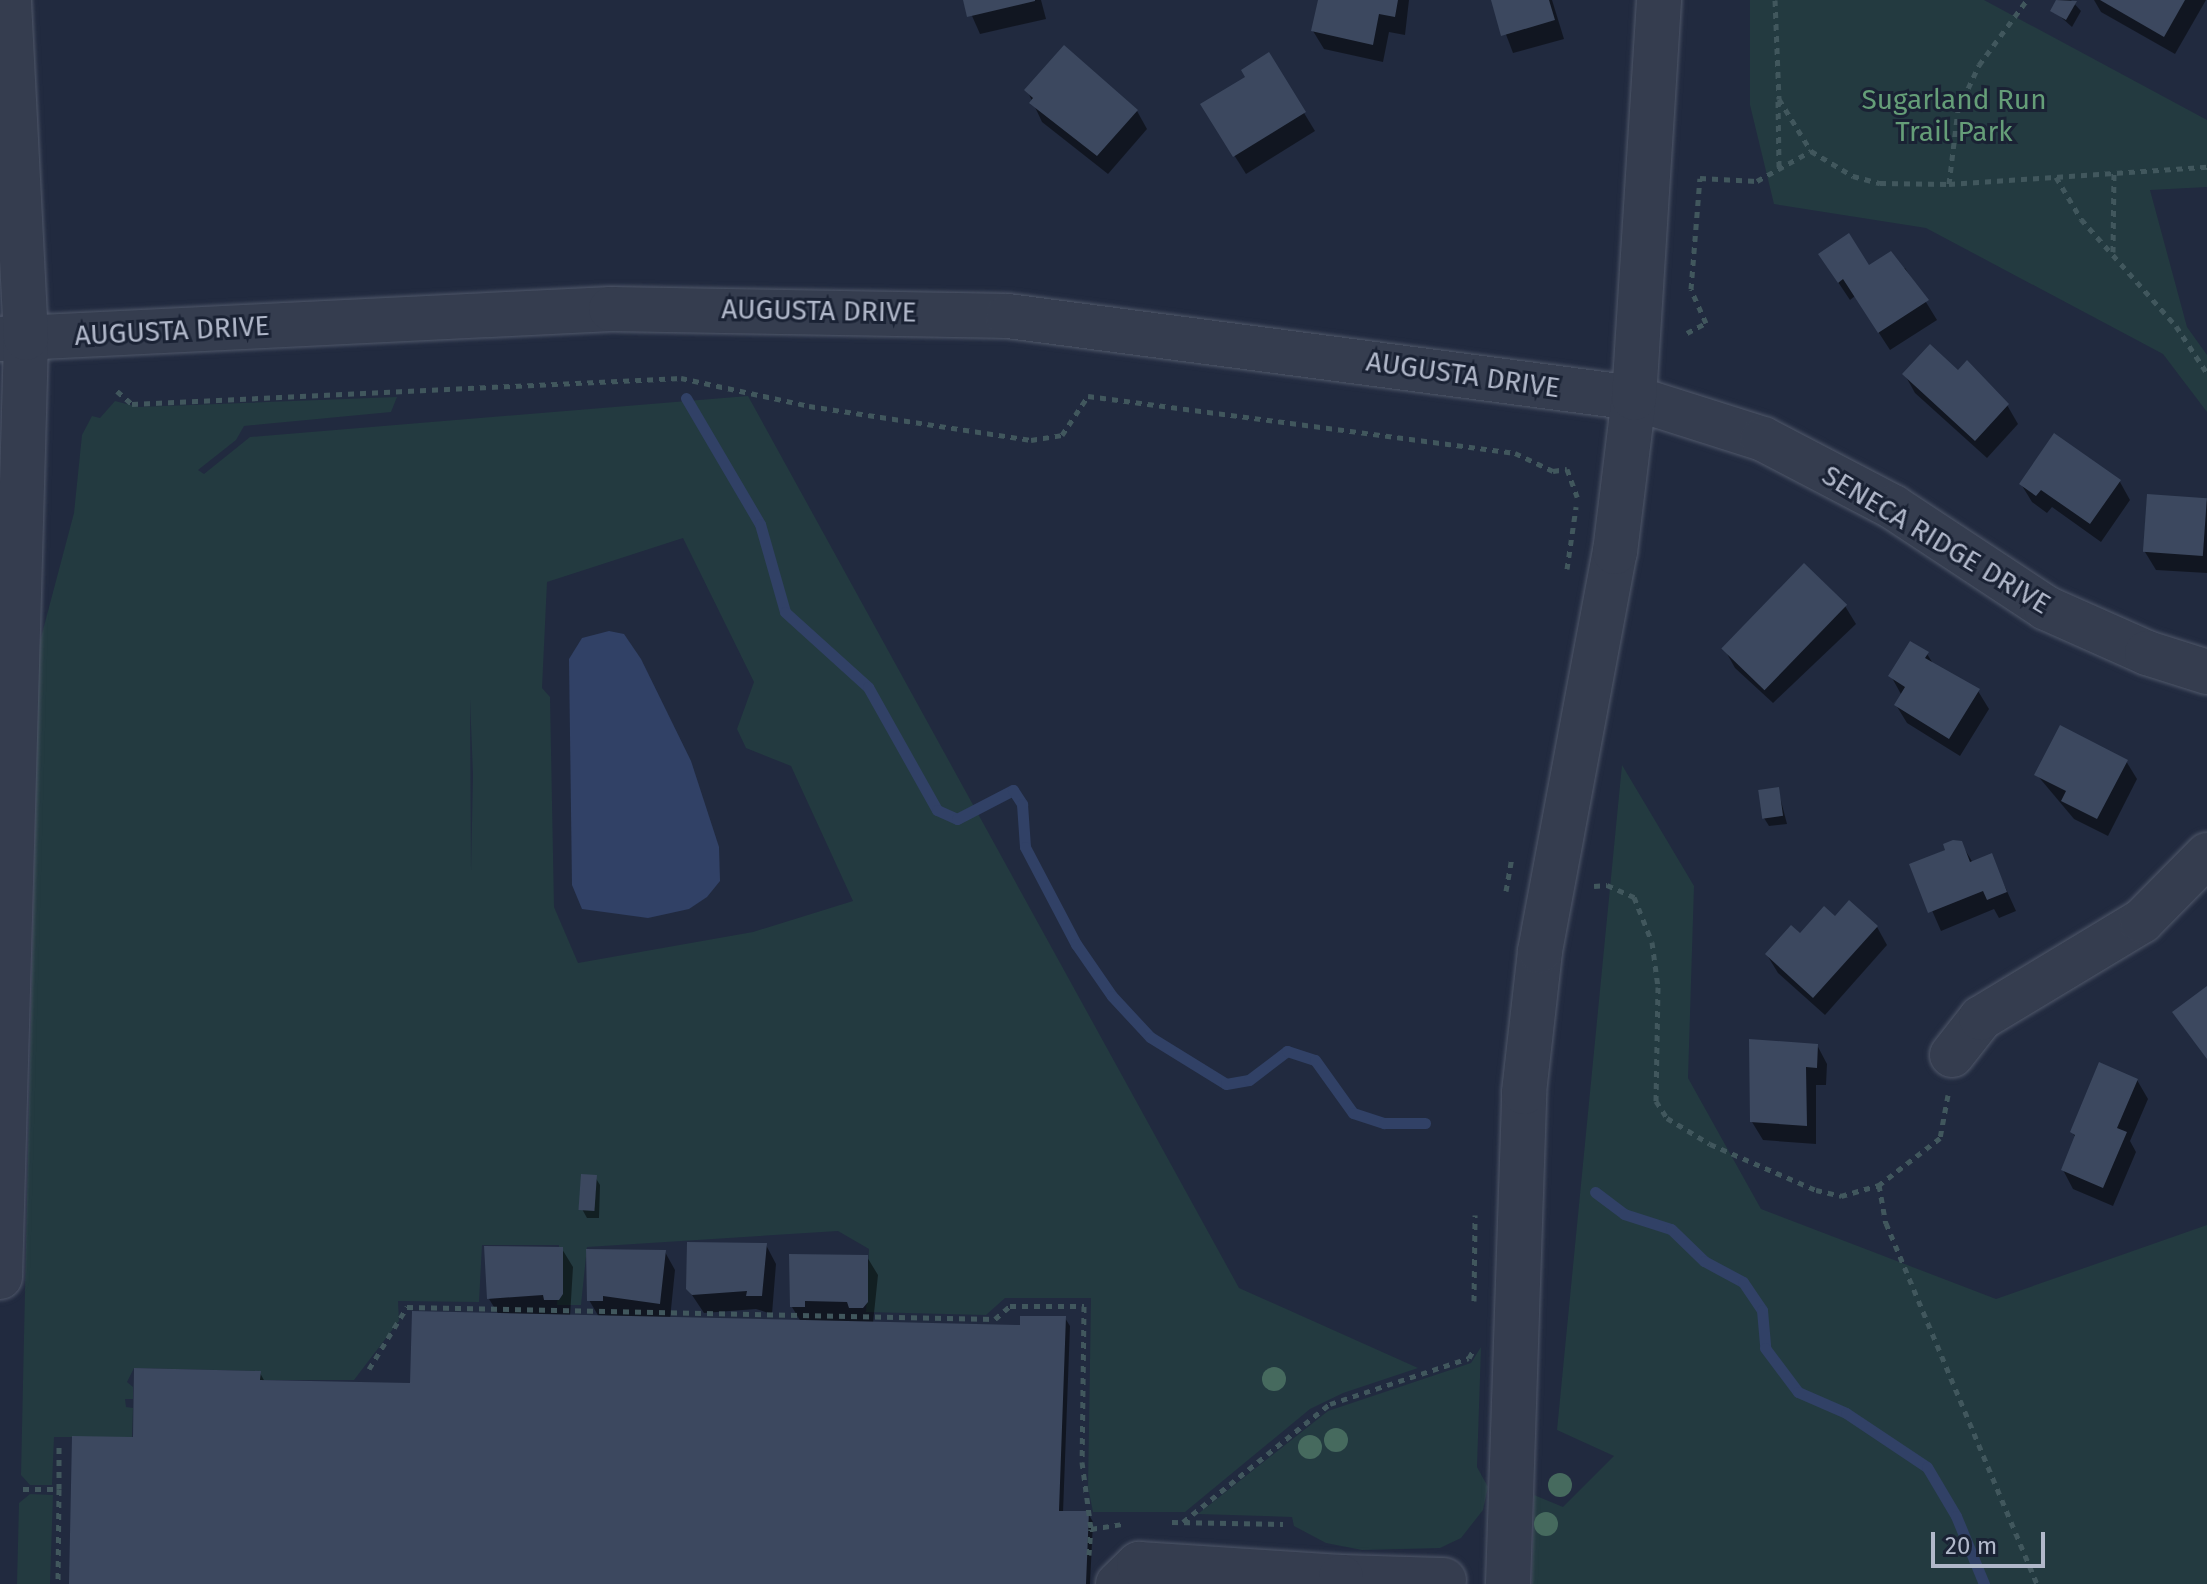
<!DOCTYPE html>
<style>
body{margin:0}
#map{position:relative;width:2207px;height:1584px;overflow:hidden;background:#212a3f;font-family:"Fira Sans",sans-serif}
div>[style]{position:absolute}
.green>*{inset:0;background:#233a40}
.water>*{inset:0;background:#314166}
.shadow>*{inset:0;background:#0007}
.stream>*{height:11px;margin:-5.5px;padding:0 5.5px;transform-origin:5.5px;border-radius:5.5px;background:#314166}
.building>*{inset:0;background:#3c485f;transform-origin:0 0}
.path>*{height:5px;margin-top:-2.5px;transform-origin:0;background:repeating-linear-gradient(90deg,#41575d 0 6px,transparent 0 12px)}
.roads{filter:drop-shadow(0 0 2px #50586a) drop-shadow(0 0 2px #50586a)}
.minor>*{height:44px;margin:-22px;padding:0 22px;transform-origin:22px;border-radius:22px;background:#353d4f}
.trees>*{width:24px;height:24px;margin:-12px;border-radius:50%;background:#466a5e}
span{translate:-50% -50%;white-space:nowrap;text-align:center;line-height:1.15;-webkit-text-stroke:6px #1a2234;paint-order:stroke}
.park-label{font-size:28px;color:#659e78}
.street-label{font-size:28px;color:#b1b8ca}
.scale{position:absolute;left:1931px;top:1532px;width:114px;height:36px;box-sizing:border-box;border:4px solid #b1b8ca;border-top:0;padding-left:10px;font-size:24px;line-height:28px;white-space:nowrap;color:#b1b8ca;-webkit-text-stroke:6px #1a2234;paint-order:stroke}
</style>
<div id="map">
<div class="green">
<i style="clip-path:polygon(1750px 0,1984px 0,2207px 120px,2207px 187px,2150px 190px,2187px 327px,2207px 355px,2207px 412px,2163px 354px,1926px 228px,1774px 204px,1750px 105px)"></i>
<i style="clip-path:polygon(evenodd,748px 396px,1239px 1288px,1418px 1368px,1343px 1393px,1310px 1409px,1185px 1512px,1093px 1512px,1088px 1487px,1091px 1298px,1005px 1298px,986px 1315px,866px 1312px,869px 1249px,838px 1231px,587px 1247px,581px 1305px,557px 1305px,559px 1245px,482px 1245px,479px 1302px,398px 1301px,399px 1321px,354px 1380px,260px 1380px,260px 1371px,134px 1368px,127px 1382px,133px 1387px,133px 1399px,125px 1399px,126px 1407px,133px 1408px,132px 1437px,54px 1437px,52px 1485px,30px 1485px,21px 1475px,39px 645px,74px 513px,82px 435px,92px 416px,100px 418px,115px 401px,138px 407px,397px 397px,391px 412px,244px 426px,236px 440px,198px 470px,204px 474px,250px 437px,748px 396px,683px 538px,754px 682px,737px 729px,746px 748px,791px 766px,853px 901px,753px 932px,578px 963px,554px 907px,550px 697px,542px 688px,547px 582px,683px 538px,748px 396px,470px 699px,473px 775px,471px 871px,471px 870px,470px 699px)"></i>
<i style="clip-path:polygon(1622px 765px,1694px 886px,1688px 1078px,1761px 1209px,1996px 1299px,2207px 1225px,2207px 1584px,1532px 1584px,1534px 1495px,1563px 1507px,1614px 1456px,1557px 1430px)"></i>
<i style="clip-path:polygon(1481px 1347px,1477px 1467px,1488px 1487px,1483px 1510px,1461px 1538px,1440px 1548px,1362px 1550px,1326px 1543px,1294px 1526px,1292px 1517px,1198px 1514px,1328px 1411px,1471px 1363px)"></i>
<i style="clip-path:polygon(30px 1494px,53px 1495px,50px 1584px,17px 1584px,19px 1503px)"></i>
</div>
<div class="water">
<i style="clip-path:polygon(609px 631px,624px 634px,641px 659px,691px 761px,719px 847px,720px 881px,707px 897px,689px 909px,648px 918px,582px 909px,572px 885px,569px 659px,582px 638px)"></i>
</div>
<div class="shadow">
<i style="clip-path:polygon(965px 0,1041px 0,1046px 19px,980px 34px)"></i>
<i style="clip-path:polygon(1320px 0,1409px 0,1405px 35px,1389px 32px,1383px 62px,1324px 49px,1313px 31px)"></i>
<i style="clip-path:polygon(1493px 0,1552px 0,1564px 39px,1513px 53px)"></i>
<i style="clip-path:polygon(2058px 0,2071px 0,2081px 11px,2072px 27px,2053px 10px)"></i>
<i style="clip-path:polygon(2094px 0,2206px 0,2175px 54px,2101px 12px)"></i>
<i style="clip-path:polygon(1027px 90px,1137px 111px,1147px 129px,1108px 174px,1042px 122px)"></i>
<i style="clip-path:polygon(1304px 113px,1315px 131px,1246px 174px,1214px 123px)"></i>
<i style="clip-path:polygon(1869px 268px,1905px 268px,1937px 320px,1890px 350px,1855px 296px,1850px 300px,1832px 273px)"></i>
<i style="clip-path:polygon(1959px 373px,2007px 405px,2018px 424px,1987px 458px,1915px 393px,1905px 375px)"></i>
<i style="clip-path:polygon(2120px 482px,2130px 500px,2101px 542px,2052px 507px,2047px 513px,2032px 502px,2021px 484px)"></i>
<i style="clip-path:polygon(2207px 499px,2207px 573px,2156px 570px,2145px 552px)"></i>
<i style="clip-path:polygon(1845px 606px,1856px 624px,1773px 703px,1735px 668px,1725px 650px)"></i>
<i style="clip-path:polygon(1927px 654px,1934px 665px,1978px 691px,1989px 709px,1960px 756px,1907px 723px,1896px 705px,1902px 696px,1891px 676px)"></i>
<i style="clip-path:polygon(2126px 761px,2137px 779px,2108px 836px,2074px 819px,2037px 775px)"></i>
<i style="clip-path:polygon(1778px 789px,1787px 824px,1769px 826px,1764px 818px)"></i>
<i style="clip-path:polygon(1961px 843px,1973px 863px,1991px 856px,2016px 911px,1999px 918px,1994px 909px,1941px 931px,1912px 865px)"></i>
<i style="clip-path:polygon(1835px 918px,1877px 927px,1887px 945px,1825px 1015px,1778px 973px,1767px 955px)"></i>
<i style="clip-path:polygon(1751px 1041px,1817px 1045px,1827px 1064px,1826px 1085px,1816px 1085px,1816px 1144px,1763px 1140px,1752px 1122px)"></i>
<i style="clip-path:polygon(2137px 1080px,2148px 1099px,2130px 1141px,2136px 1152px,2113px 1206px,2073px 1189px,2063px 1170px,2076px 1138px,2072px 1132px)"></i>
<i style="clip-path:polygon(595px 1177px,600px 1185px,599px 1218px,587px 1218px,582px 1209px)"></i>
<i style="clip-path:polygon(766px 1245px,776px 1264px,772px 1314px,756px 1309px,704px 1313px,688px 1289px)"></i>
<i style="clip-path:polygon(562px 1249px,573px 1267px,570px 1317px,599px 1317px,589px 1300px,665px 1252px,675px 1270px,670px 1319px,801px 1322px,792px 1307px,867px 1257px,878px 1275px,873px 1323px,1022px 1327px,1065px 1318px,1070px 1326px,1063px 1513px,1088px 1513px,1093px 1522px,1090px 1584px,71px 1584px,134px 1439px,260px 1373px,265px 1382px,412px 1385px,499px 1315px,489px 1299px)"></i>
</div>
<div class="stream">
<i style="left:686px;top:398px;width:146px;rotate:59.6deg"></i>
<i style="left:760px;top:524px;width:91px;rotate:74.1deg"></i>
<i style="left:785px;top:612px;width:112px;rotate:42.1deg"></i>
<i style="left:868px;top:687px;width:141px;rotate:60.7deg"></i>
<i style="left:937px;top:810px;width:22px;rotate:24deg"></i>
<i style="left:957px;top:819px;width:63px;rotate:-27.4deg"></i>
<i style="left:1013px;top:790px;width:17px;rotate:57deg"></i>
<i style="left:1022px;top:804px;width:43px;rotate:86deg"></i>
<i style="left:1025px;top:847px;width:110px;rotate:62.3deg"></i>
<i style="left:1076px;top:944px;width:63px;rotate:55.3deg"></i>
<i style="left:1112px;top:996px;width:56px;rotate:47.2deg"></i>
<i style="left:1150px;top:1037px;width:89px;rotate:31.7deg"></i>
<i style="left:1226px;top:1084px;width:23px;rotate:-10deg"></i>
<i style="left:1249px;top:1080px;width:48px;rotate:-37.3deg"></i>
<i style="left:1287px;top:1051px;width:29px;rotate:18deg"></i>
<i style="left:1315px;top:1060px;width:65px;rotate:54.4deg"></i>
<i style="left:1353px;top:1113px;width:33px;rotate:18deg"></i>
<i style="left:1384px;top:1123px;width:41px"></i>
<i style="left:1595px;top:1192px;width:36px;rotate:37deg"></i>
<i style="left:1624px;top:1214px;width:49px;rotate:17.7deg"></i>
<i style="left:1671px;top:1229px;width:46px;rotate:44.1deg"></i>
<i style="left:1704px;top:1261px;width:44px;rotate:28.3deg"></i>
<i style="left:1743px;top:1282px;width:34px;rotate:56deg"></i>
<i style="left:1762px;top:1310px;width:38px;rotate:85deg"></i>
<i style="left:1765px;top:1348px;width:55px;rotate:53.1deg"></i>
<i style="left:1798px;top:1392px;width:52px;rotate:23.6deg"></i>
<i style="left:1846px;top:1413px;width:97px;rotate:33.7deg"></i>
<i style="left:1927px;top:1467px;width:57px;rotate:59.4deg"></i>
<i style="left:1956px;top:1516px;width:74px;rotate:67.6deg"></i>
</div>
<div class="building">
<i style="clip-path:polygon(963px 0,1035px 0,1035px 1px,967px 17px)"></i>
<i style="clip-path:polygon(1318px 0,1398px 0,1395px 17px,1379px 14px,1373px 45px,1311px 31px)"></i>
<i style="clip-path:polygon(1491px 0,1549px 0,1555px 20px,1501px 36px)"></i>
<i style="clip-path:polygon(2056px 0,2077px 1px,2066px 20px,2050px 11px)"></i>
<i style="clip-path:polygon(2100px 0,2185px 0,2164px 37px)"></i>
<i style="clip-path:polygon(1064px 45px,1138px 110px,1097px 156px,1029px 103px,1033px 98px,1024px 90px)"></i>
<i style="clip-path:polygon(1269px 52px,1306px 112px,1233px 157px,1200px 104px,1245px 77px,1241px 70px)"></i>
<i style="clip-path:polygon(1849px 233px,1869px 265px,1891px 251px,1929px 300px,1878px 333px,1843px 279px,1838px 283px,1818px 254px)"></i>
<i style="clip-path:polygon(1930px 344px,1958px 370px,1967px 360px,2009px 404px,1975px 441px,1902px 374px)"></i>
<i style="clip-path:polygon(2054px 433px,2121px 480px,2090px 524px,2041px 490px,2036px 496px,2019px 484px)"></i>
<i style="left:2147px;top:494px;width:60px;height:58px;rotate:4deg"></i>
<i style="left:1804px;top:563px;width:60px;height:119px;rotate:44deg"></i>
<i style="clip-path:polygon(1910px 641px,1929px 652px,1925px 658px,1980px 689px,1949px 739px,1894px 705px,1905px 687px,1888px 676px)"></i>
<i style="clip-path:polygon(2060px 725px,2128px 760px,2097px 819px,2061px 801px,2066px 791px,2034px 775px)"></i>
<i style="left:1779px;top:787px;width:29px;height:21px;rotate:82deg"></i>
<i style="clip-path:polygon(1953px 840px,1962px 841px,1970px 862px,1992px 853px,2007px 892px,1987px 900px,1983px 891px,1928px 913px,1909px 864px,1945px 850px,1943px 844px)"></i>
<i style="clip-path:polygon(1849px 900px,1878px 926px,1813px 998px,1765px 954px,1791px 925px,1800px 933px,1824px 906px,1835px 916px)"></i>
<i style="clip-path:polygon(2207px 986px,2207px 1059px,2172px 1012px)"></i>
<i style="clip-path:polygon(1749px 1039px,1818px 1044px,1817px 1068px,1806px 1067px,1807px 1126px,1750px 1122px)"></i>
<i style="clip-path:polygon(2099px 1062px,2138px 1079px,2117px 1128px,2127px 1132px,2103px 1188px,2061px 1170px,2075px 1135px,2070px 1132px)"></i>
<i style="left:581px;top:1174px;width:16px;height:36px;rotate:4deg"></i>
<i style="clip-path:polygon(687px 1242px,767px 1243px,762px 1296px,746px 1296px,747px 1291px,692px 1295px,686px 1289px)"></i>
<i style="clip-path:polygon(484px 1246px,563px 1247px,563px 1294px,559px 1300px,544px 1300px,543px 1295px,487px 1299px)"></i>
<i style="clip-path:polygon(586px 1249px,666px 1250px,660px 1304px,603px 1296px,603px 1301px,587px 1301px)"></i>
<i style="clip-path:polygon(789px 1254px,868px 1255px,868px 1302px,863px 1308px,849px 1308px,847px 1302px,805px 1301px,805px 1307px,790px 1307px)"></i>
<i style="clip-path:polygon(412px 1311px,1020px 1325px,1020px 1316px,1066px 1316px,1059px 1511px,1089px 1511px,1086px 1584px,69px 1584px,72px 1436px,133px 1437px,134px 1368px,261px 1371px,260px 1380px,410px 1383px)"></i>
</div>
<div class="path">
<i style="left:1775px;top:0;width:99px;rotate:87.7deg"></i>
<i style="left:1779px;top:99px;width:61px;rotate:58.4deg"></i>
<i style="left:1811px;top:151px;width:49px;rotate:30.8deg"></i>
<i style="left:1853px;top:176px;width:28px;rotate:15deg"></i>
<i style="left:1880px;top:183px;width:69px;rotate:0.8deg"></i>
<i style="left:1949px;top:184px;width:259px;rotate:-3.8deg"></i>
<i style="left:1778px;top:101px;width:66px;rotate:89.1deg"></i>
<i style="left:2056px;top:177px;width:49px;rotate:59.2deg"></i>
<i style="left:2081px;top:219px;width:143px;rotate:48.4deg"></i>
<i style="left:2176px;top:326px;width:56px;rotate:56.6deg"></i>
<i style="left:1949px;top:184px;width:75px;rotate:-83.1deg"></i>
<i style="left:1958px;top:110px;width:50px;rotate:-65deg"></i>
<i style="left:1979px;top:65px;width:81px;rotate:-53.6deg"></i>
<i style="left:2113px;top:252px;width:79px;rotate:-89.3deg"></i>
<i style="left:1687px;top:333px;width:21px;rotate:-28deg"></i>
<i style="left:1706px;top:323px;width:37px;rotate:-114deg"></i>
<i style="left:1691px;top:289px;width:111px;rotate:-85.4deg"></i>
<i style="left:1700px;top:178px;width:57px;rotate:3deg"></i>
<i style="left:1757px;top:181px;width:62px;rotate:-29.1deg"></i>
<i style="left:117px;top:391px;width:20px;rotate:41deg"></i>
<i style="left:132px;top:404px;width:550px;rotate:-2.71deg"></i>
<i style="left:681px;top:378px;width:131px;rotate:12.3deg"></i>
<i style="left:809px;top:406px;width:225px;rotate:8.7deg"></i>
<i style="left:1031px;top:440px;width:31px;rotate:-9deg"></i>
<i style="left:1062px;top:435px;width:47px;rotate:-56.3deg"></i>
<i style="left:1088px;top:396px;width:431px;rotate:7.6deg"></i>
<i style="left:1515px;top:453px;width:42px;rotate:25.3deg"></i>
<i style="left:1553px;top:471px;width:14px;rotate:-8deg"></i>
<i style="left:1567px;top:469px;width:30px;rotate:70deg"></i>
<i style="left:1567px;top:569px;width:63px;rotate:-81.7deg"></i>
<i style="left:1594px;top:886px;width:13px;rotate:-4deg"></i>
<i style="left:1607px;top:885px;width:30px;rotate:24deg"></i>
<i style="left:1634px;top:897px;width:48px;rotate:68.2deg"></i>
<i style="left:1652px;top:942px;width:45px;rotate:82.4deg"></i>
<i style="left:1658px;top:987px;width:114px;rotate:91deg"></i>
<i style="left:1656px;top:1101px;width:20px;rotate:57deg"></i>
<i style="left:1667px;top:1118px;width:50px;rotate:31.2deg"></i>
<i style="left:1710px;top:1144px;width:116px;rotate:23.5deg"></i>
<i style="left:1816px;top:1190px;width:26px;rotate:13deg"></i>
<i style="left:1841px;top:1196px;width:40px;rotate:-16deg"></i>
<i style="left:1506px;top:891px;width:35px;rotate:-80deg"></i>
<i style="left:1948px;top:1095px;width:44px;rotate:100.5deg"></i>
<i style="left:1940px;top:1138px;width:77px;rotate:142.4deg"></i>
<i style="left:1879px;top:1185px;width:39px;rotate:80deg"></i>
<i style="left:1886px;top:1223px;width:391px;rotate:67.3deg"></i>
<i style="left:1474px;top:1301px;width:86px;rotate:-89.3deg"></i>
<i style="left:369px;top:1369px;width:73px;rotate:-58.5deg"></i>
<i style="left:407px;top:1307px;width:588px;rotate:1.17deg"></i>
<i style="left:995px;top:1319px;width:20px;rotate:-41deg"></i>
<i style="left:1010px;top:1306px;width:74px"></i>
<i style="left:1084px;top:1306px;width:156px;rotate:90.7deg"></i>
<i style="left:1082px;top:1462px;width:68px;rotate:82.3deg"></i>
<i style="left:23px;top:1489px;width:36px"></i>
<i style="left:59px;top:1489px;width:95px;rotate:90.6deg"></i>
<i style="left:59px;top:1489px;width:44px;rotate:-90deg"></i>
<i style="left:1172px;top:1522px;width:111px;rotate:1deg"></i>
<i style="left:1183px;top:1522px;width:189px;rotate:-38.8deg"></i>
<i style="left:1330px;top:1404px;width:146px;rotate:-18.3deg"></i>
<i style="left:1469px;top:1358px;width:8px;rotate:-60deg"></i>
<i style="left:1089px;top:1555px;width:26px;rotate:-86deg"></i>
<i style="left:1091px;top:1529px;width:31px;rotate:-9deg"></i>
</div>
<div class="roads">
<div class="minor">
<i style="left:0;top:339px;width:612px;rotate:-2.81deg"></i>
<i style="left:611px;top:309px;width:397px;rotate:1deg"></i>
<i style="left:1008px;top:316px;width:631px;rotate:7.46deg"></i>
<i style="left:1634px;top:398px;width:135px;rotate:17.6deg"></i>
<i style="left:1763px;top:439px;width:147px;rotate:27.6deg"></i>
<i style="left:1893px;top:507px;width:183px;rotate:33.4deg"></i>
<i style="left:2046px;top:608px;width:111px;rotate:24deg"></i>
<i style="left:2147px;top:653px;width:63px;rotate:17.6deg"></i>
<i style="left:1952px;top:1055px;width:47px;rotate:-51.9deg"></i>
<i style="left:1981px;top:1018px;width:188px;rotate:-31.1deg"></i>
<i style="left:2142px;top:921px;width:93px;rotate:-45.4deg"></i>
<i style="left:0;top:1277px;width:939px;rotate:-88.41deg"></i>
<i style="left:26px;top:338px;width:338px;rotate:-92.9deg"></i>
<i style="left:1341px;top:1577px;width:103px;rotate:1.7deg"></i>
<i style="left:1118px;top:1584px;width:29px;rotate:-44deg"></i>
<i style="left:1139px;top:1564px;width:202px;rotate:3.7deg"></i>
<i style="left:1341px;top:1577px;width:7px;rotate:90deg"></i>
<i style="left:1508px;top:1584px;width:492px;rotate:-88.1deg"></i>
<i style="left:1524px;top:1092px;width:142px;rotate:-83.5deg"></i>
<i style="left:1540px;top:951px;width:406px;rotate:-79.4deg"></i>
<i style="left:1615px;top:552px;width:155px;rotate:-83deg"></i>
<i style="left:1634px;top:398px;width:399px;rotate:-86.4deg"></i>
</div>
</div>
<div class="trees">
<i style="left:1274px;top:1379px"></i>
<i style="left:1336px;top:1440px"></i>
<i style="left:1310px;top:1447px"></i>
<i style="left:1560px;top:1485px"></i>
<i style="left:1546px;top:1524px"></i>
</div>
<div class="park-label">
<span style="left:1954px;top:116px">Sugarland Run<br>Trail Park</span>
</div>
<div class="street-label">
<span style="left:819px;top:311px;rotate:1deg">AUGUSTA DRIVE</span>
<span style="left:172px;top:331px;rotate:-3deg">AUGUSTA DRIVE</span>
<span style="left:1463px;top:375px;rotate:8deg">AUGUSTA DRIVE</span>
<span style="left:1936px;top:540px;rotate:31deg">SENECA RIDGE DRIVE</span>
</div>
<div class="scale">20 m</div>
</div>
